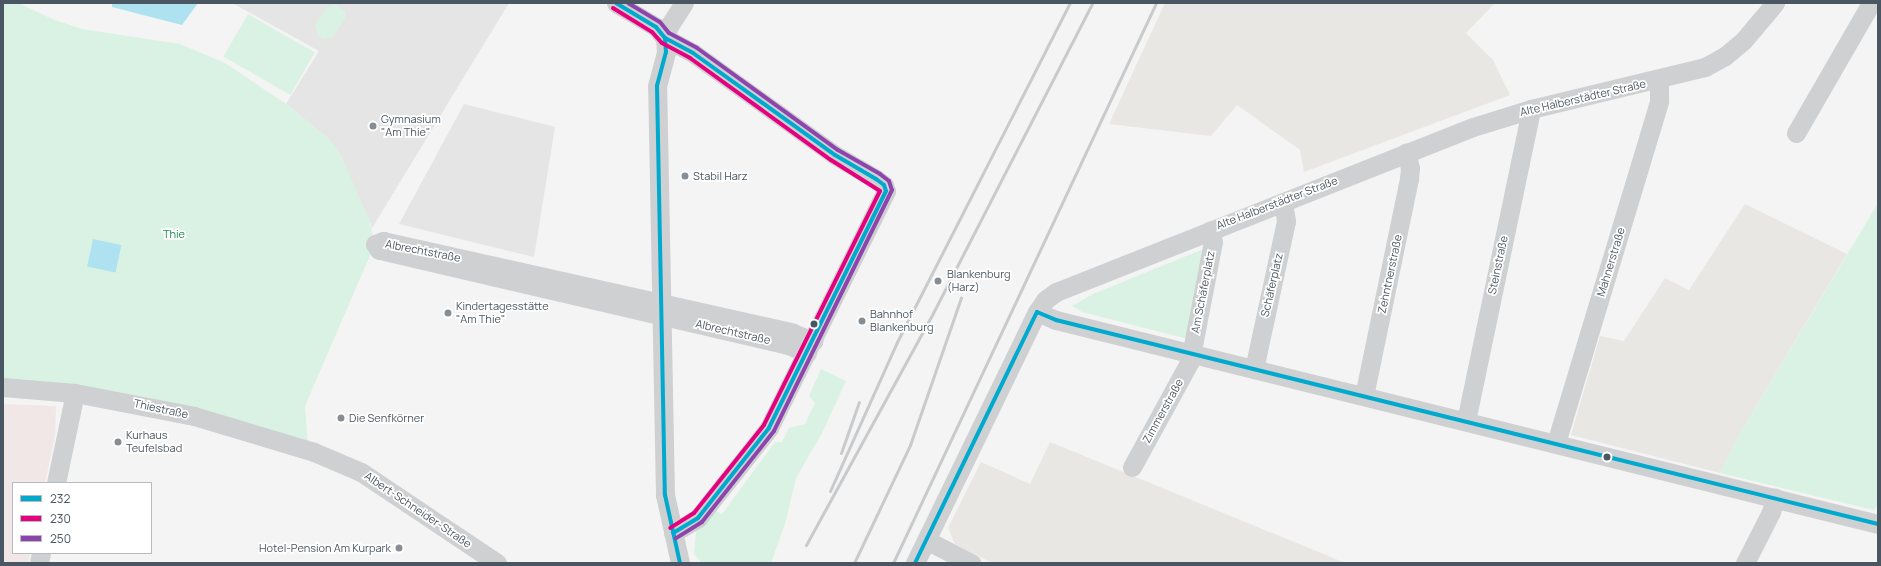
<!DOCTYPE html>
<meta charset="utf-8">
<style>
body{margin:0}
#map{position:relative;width:1881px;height:566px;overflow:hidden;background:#f4f4f4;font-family:Manrope,sans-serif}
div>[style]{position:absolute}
.commercial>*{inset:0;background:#e8e7e3}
.education>*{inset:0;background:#e6e5e6}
.medical>*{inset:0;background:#f1e7e6}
.green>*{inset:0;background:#d9f2e3;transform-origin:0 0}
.water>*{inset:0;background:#aee2f0;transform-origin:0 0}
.minor>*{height:19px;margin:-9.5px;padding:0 9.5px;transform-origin:9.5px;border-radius:9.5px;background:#ced0d2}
.rail>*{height:3px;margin:-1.5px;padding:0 1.5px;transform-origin:1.5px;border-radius:1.5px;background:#c9cacc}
.bus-1>*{height:4px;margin:-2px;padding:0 2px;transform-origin:2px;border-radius:2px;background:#00a9ce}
.bus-2>*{height:4px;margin:-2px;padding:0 2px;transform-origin:2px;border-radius:2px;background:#e5007d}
.bus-3>*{height:4px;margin:-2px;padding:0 2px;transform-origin:2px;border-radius:2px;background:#8e44ad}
.dots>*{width:11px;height:11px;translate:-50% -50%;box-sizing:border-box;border:2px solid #fff;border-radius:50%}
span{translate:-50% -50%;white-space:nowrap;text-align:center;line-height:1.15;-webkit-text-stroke:3.5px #fff;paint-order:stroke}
.street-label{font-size:11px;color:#4a5661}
.poi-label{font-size:11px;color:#4a5661}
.left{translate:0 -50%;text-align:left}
.right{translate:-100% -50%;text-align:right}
.park-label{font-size:11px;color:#17864f}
.frame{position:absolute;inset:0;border:4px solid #4a5661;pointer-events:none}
.legend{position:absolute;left:12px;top:482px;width:140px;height:72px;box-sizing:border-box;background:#fff;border:1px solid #b7bbc0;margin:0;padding:5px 7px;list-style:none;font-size:12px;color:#4a5661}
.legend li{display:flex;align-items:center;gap:8px;height:20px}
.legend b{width:20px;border:1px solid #b7bbc0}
</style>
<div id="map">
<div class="commercial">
<i style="clip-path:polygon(1165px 3px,1495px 3px,1466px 33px,1493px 60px,1510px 95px,1304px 172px,1300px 150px,1237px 105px,1211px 136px,1109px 124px)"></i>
<i style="clip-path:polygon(1745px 204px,1847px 254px,1738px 437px,1720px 473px,1571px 435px,1600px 336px,1624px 341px,1665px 278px,1689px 290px)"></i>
<i style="clip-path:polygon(1050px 442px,1343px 562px,992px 563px,955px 544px,948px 528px,981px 462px,1030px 484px)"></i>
</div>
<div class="education">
<i style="clip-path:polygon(509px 3px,372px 228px,369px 219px,329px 139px,286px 104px,319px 51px,234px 4px)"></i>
<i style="clip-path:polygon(464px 104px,555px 127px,534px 257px,399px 224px)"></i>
</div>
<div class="medical">
<i style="clip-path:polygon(3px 404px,56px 406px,55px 436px,45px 483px,13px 483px,13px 553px,30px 553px,28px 563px,3px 563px)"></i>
</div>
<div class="green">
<i style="clip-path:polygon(3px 3px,19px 3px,52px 19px,82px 29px,180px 44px,225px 63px,286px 104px,329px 139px,339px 151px,369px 219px,375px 244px,305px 406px,308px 445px,3px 382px)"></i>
<i style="clip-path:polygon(335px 4px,345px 11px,345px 18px,333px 37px,323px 39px,318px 35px,315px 26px,326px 8px)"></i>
<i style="left:248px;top:14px;width:77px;height:49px;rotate:30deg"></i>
<i style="clip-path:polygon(1878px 203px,1878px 504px,1874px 510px,1720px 473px,1738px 437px)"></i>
<i style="clip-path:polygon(1206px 248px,1188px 339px,1082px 312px,1072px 306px,1093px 294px)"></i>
<i style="clip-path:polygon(821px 369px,846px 381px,822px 433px,796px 478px,785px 524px,771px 563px,702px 563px,694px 554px,696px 532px,716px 511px,722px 514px,775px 442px,782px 442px,789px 428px,805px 424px,815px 403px,809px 396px)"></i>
</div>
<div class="water">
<i style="clip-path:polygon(112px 3px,198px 3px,182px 25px,112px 7px)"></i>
<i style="left:93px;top:239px;width:29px;height:28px;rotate:12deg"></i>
</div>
<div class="minor">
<i style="left:616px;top:3px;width:47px;rotate:31deg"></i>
<i style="left:656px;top:27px;width:14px;rotate:51deg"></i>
<i style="left:665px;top:38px;width:32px;rotate:28deg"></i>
<i style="left:693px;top:53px;width:175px;rotate:35.7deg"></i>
<i style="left:835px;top:155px;width:48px;rotate:30.3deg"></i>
<i style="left:876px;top:179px;width:10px;rotate:37deg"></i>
<i style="left:884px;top:185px;width:6px;rotate:72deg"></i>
<i style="left:886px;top:191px;width:264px;rotate:116.3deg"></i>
<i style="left:769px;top:428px;width:115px;rotate:128.3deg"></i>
<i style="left:698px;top:518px;width:29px;rotate:149deg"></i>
<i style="left:1796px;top:133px;width:150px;rotate:-60deg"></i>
<i style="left:1037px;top:312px;width:21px;rotate:23deg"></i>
<i style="left:1056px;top:320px;width:847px;rotate:13.94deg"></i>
<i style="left:807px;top:353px;width:21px;rotate:-157deg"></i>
<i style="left:788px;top:345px;width:420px;rotate:-166.9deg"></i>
<i style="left:379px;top:250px;width:7px;rotate:-124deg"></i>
<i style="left:375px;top:244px;width:9px;rotate:-21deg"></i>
<i style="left:383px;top:241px;width:420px;rotate:12.6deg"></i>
<i style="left:793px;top:333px;width:22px;rotate:22deg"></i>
<i style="left:1254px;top:369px;width:151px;rotate:-77.8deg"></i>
<i style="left:1286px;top:221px;width:19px;rotate:-99deg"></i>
<i style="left:3px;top:387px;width:72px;rotate:4.8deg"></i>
<i style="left:75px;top:393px;width:121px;rotate:10.9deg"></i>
<i style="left:194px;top:416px;width:125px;rotate:16.7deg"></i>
<i style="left:314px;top:452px;width:51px;rotate:23.1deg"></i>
<i style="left:361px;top:472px;width:164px;rotate:33.8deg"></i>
<i style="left:1364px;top:396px;width:222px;rotate:-78.3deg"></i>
<i style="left:1409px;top:179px;width:11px;rotate:-85deg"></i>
<i style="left:1410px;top:168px;width:16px;rotate:-104deg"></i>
<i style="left:1466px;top:421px;width:319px;rotate:-78.2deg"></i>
<i style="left:1556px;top:443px;width:357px;rotate:-73.2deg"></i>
<i style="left:1659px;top:101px;width:21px;rotate:-90deg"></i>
<i style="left:1132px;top:467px;width:121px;rotate:-61.3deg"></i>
<i style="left:1190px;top:361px;width:121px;rotate:-79.1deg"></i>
<i style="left:1213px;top:242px;width:12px;rotate:-104deg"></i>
<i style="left:56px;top:483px;width:92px;rotate:-78.1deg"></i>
<i style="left:926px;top:540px;width:51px;rotate:27.1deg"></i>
<i style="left:39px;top:563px;width:10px;rotate:-79deg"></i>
<i style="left:680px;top:563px;width:70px;rotate:-102.4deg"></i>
<i style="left:665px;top:495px;width:409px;rotate:-91.1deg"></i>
<i style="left:657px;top:86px;width:35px;rotate:-75deg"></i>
<i style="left:666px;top:52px;width:14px;rotate:-94deg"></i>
<i style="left:665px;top:38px;width:13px;rotate:-72deg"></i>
<i style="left:669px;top:26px;width:27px;rotate:-57deg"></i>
<i style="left:915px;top:563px;width:279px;rotate:-64.1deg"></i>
<i style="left:1037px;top:312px;width:14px;rotate:-56deg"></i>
<i style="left:1045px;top:300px;width:14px;rotate:-36deg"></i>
<i style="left:1056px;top:292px;width:448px;rotate:-21.6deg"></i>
<i style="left:1473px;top:127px;width:61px;rotate:-17.2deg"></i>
<i style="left:1531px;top:109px;width:179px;rotate:-13.6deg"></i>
<i style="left:1705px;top:67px;width:23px;rotate:-29deg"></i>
<i style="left:1725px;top:56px;width:23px;rotate:-40deg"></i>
<i style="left:1743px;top:41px;width:50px;rotate:-49.9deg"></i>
<i style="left:1745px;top:563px;width:57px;rotate:-63deg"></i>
<i style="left:1771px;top:512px;width:15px;rotate:-74deg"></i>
</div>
<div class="rail">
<i style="left:841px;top:453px;width:54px;rotate:-70.6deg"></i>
<i style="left:830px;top:491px;width:163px;rotate:-65.8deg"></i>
<i style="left:897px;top:342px;width:381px;rotate:-63deg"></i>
<i style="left:806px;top:545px;width:264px;rotate:-61.3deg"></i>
<i style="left:933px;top:313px;width:348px;rotate:-62.8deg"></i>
<i style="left:854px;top:563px;width:131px;rotate:-64.6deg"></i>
<i style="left:910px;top:445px;width:156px;rotate:-70.9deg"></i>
<i style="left:893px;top:563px;width:619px;rotate:-64.84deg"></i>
</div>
<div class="bus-1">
<i style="left:616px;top:3px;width:47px;rotate:31deg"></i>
<i style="left:656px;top:27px;width:14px;rotate:51deg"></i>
<i style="left:665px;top:38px;width:32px;rotate:28deg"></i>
<i style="left:693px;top:53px;width:175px;rotate:35.7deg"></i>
<i style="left:835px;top:155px;width:48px;rotate:30.3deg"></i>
<i style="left:876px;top:179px;width:10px;rotate:37deg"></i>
<i style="left:884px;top:185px;width:6px;rotate:72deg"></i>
<i style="left:886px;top:191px;width:264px;rotate:116.3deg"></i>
<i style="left:769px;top:428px;width:115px;rotate:128.3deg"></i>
<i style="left:698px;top:518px;width:29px;rotate:149deg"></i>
<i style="left:665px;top:38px;width:14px;rotate:86deg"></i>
<i style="left:666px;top:52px;width:35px;rotate:105deg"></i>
<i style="left:657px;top:86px;width:409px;rotate:88.9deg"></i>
<i style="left:665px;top:495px;width:70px;rotate:77.6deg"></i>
<i style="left:1037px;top:312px;width:21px;rotate:23deg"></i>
<i style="left:1056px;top:320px;width:847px;rotate:13.94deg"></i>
<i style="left:915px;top:563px;width:279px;rotate:-64.1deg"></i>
</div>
<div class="bus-2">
<i style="left:613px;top:8px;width:46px;rotate:31.6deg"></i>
<i style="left:652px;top:32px;width:15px;rotate:48deg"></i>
<i style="left:662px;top:43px;width:32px;rotate:28deg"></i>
<i style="left:690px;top:58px;width:174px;rotate:35.9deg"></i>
<i style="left:831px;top:160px;width:58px;rotate:32.3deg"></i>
<i style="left:880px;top:191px;width:261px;rotate:116.4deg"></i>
<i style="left:764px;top:425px;width:112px;rotate:128.5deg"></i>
<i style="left:694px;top:513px;width:28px;rotate:148deg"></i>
</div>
<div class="bus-3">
<i style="left:628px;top:3px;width:37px;rotate:31deg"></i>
<i style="left:660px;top:22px;width:14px;rotate:51deg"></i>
<i style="left:669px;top:33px;width:32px;rotate:28deg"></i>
<i style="left:697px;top:48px;width:174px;rotate:35.9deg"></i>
<i style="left:838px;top:150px;width:48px;rotate:29.7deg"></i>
<i style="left:880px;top:174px;width:11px;rotate:38deg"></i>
<i style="left:889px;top:181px;width:9px;rotate:72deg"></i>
<i style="left:892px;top:190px;width:268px;rotate:116.1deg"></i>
<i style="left:774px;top:431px;width:116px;rotate:128.4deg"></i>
<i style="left:702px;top:522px;width:31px;rotate:148deg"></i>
</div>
<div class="dots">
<i style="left:373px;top:126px;background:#868d94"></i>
<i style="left:685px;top:176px;background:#868d94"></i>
<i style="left:938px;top:281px;background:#868d94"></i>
<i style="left:448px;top:313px;background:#868d94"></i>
<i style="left:862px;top:321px;background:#868d94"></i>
<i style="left:814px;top:324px;background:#4a5661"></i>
<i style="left:341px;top:418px;background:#868d94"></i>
<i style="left:118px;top:442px;background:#868d94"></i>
<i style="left:1607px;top:457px;background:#4a5661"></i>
<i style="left:399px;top:548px;background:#868d94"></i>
</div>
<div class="street-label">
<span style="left:1583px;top:98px;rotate:-13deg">Alte Halberstädter Straße</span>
<span style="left:1277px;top:203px;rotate:-21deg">Alte Halberstädter Straße</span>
<span style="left:423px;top:251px;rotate:11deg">Albrechtstraße</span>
<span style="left:1611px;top:262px;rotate:-73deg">Mahnerstraße</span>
<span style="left:1498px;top:265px;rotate:-78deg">Steinstraße</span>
<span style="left:1390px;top:274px;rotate:-78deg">Zehntnerstraße</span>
<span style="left:1272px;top:285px;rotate:-77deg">Schäferplatz</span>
<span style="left:1203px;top:292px;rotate:-79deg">Am Schäferplatz</span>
<span style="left:733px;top:332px;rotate:13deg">Albrechtstraße</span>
<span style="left:161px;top:409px;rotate:12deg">Thiestraße</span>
<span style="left:1163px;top:411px;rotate:-61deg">Zimmerstraße</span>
<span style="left:418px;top:510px;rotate:34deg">Albert-Schneider-Straße</span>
</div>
<div class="poi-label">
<span class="left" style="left:381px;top:126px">Gymnasium<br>"Am Thie"</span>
<span class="left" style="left:693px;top:176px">Stabil Harz</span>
<span class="left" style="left:947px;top:281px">Blankenburg<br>(Harz)</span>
<span class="left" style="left:456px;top:313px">Kindertagesstätte<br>"Am Thie"</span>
<span class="left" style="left:870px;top:321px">Bahnhof<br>Blankenburg</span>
<span class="left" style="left:349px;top:418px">Die Senfkörner</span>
<span class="left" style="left:126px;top:442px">Kurhaus<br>Teufelsbad</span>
<span class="right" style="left:391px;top:548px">Hotel-Pension Am Kurpark</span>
</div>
<div class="park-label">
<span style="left:174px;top:234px">Thie</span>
</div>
<div class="frame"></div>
<ul class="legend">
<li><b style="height:5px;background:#00a9ce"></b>232</li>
<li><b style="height:5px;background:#e5007d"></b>230</li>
<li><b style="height:5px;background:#8e44ad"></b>250</li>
</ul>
</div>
